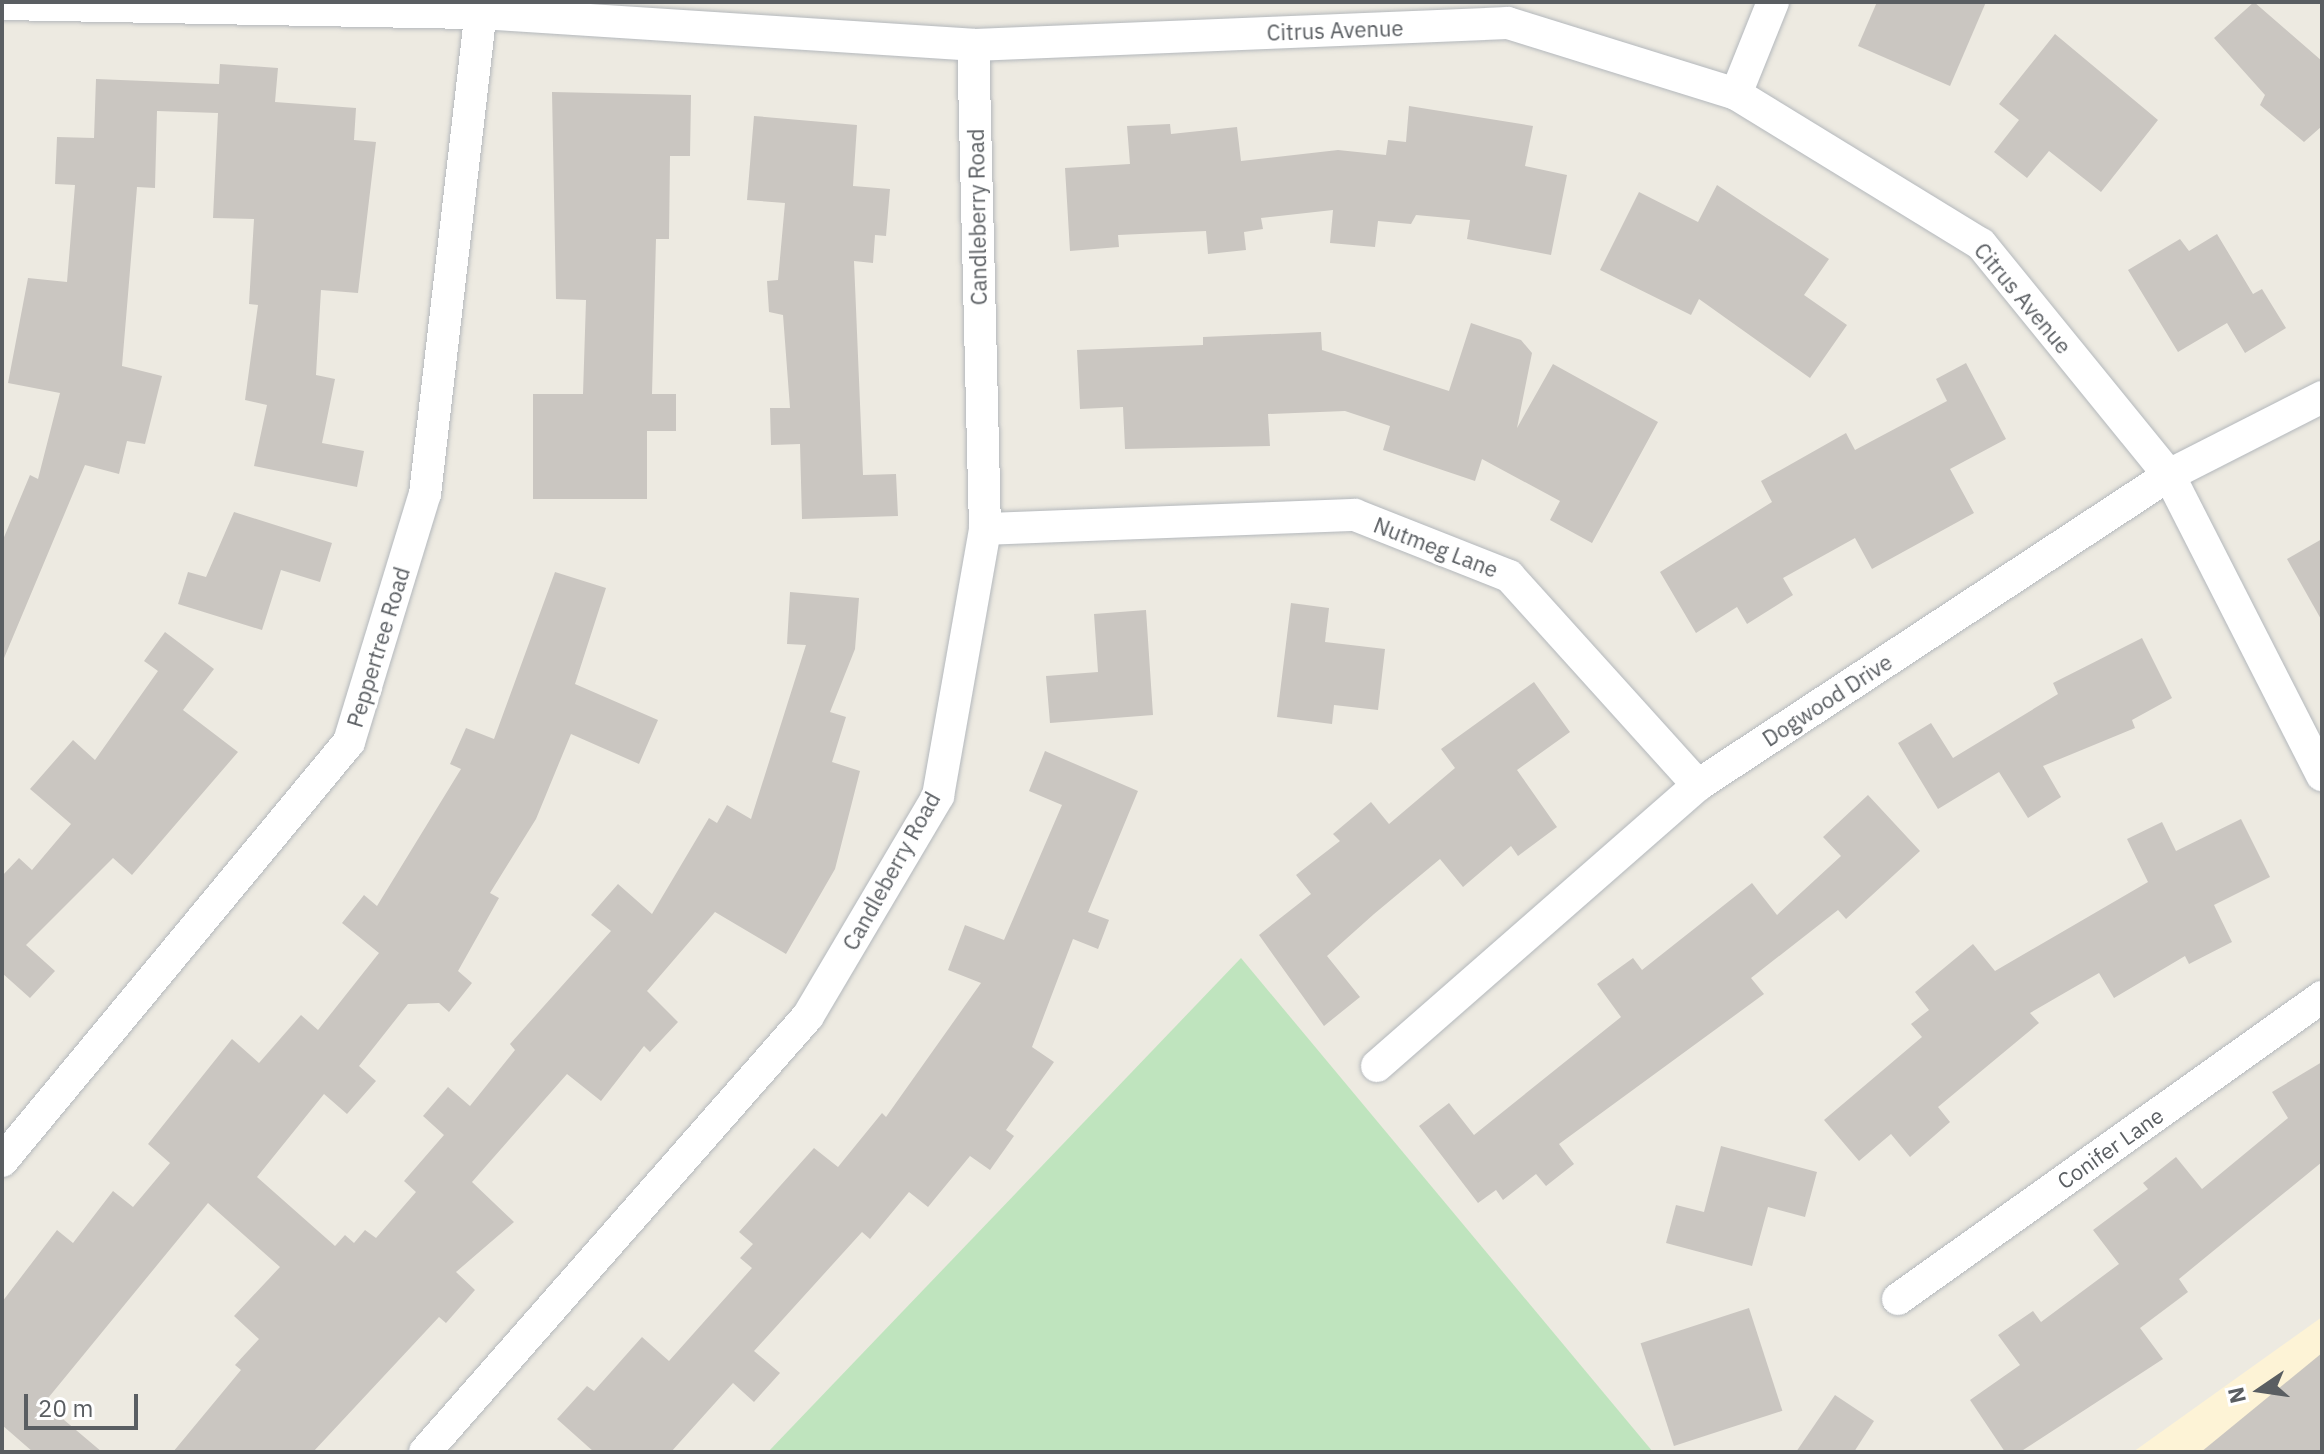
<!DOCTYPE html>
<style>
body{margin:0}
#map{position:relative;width:2324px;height:1454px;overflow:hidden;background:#edeae1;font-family:"IBM Plex Sans",sans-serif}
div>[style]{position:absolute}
.commercial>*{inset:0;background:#fdf3d6}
.green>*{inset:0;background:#bfe4be}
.building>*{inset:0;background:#cac6c1;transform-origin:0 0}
.roads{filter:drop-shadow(0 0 2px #b4b8bc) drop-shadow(0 0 2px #b4b8bc)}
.street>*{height:32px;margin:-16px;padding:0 16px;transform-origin:16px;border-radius:16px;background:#fff}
span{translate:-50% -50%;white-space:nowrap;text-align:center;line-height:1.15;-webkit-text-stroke:6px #fff;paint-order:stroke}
.street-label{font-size:22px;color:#5a5e62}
.frame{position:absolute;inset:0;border:4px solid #5a5e62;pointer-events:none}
.north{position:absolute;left:2220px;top:1350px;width:80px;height:80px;-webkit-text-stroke:6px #fff;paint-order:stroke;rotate:257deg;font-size:22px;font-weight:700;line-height:32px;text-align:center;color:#5a5e62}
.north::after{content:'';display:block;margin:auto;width:28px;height:36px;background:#5a5e62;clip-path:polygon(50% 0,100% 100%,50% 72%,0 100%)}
.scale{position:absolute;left:24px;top:1394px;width:114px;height:36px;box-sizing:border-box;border:4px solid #5a5e62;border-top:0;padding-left:10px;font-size:24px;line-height:28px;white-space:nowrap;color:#5a5e62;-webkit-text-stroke:6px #fff;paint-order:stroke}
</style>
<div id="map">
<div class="commercial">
<i style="clip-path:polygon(2322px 1317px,2322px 1452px,2133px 1452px)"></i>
</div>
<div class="green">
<i style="clip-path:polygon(1241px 958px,1653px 1452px,768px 1452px)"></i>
</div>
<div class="building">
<i style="clip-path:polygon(1877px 2px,1986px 2px,1950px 86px,1858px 46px)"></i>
<i style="clip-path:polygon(2254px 2px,2322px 61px,2322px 126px,2304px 142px,2260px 105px,2265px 95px,2214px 38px)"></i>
<i style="clip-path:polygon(2055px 34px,2158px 120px,2101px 192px,2049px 151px,2027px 178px,1994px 152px,2019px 120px,1999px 104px)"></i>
<i style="clip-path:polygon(220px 64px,278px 68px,275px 102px,356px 108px,354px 140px,376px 142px,358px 293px,321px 290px,316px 375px,335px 379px,322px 443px,364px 451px,357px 487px,254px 466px,267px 405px,245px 400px,258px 305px,249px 304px,254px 219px,213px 218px,218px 113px,157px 111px,155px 188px,137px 187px,122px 366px,162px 376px,145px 444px,127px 441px,119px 474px,85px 465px,2px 663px,2px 542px,30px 475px,38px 479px,60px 393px,8px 383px,28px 278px,67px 282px,75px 185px,55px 184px,57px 137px,94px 138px,96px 79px,219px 84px)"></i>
<i style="clip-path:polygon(552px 92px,691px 95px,690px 156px,670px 156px,669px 239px,656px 239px,652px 394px,676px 394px,676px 431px,647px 431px,647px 499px,533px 499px,533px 394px,583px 394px,586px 300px,556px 299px)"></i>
<i style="clip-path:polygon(1409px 106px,1533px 126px,1525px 166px,1567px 175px,1551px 255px,1467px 239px,1470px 220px,1416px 215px,1411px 224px,1378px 221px,1375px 247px,1330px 243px,1333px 210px,1261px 218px,1263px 229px,1244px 232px,1246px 250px,1208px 254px,1206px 231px,1118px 235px,1119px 247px,1070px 251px,1065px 168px,1130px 164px,1127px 126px,1170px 124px,1171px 134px,1237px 127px,1241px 161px,1338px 150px,1386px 155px,1388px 140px,1406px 142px)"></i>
<i style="clip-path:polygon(754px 116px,857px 125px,853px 186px,890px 189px,886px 236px,875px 235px,873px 263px,854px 261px,863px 475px,896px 474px,898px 516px,802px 519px,800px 444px,771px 445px,770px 408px,790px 408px,783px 315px,769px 312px,767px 281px,778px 280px,785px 203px,747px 200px)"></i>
<i style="clip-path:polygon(1717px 185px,1829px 259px,1804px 295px,1847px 325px,1810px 378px,1699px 299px,1691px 315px,1600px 270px,1639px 192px,1698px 222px)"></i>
<i style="clip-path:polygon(2217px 234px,2253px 294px,2262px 289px,2286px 328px,2245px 353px,2227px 323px,2178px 352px,2128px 270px,2180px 239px,2189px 251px)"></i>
<i style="clip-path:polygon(1471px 323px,1521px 340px,1532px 353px,1517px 428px,1553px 364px,1658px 422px,1592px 543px,1550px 520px,1560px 501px,1482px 459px,1475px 481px,1383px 450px,1390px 426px,1345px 411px,1268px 414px,1270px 446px,1125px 449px,1123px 407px,1080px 409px,1077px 350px,1203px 345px,1203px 337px,1321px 332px,1322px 350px,1449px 391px)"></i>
<i style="clip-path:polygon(1966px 363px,2006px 439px,1950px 469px,1974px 513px,1872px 569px,1855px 538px,1783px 578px,1793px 595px,1747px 624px,1737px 607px,1696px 633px,1660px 572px,1772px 502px,1761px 481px,1846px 433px,1855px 450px,1947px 401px,1936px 379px)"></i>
<i style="clip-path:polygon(234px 512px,332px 543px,320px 582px,281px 570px,262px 630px,178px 604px,188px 572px,206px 577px)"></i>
<i style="clip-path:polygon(2322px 539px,2322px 621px,2287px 559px)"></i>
<i style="clip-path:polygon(555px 572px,606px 588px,575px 684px,658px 720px,639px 764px,571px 734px,536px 819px,490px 893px,499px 898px,458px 971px,472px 983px,449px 1012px,439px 1003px,408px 1004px,359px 1066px,376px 1081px,347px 1114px,324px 1094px,257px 1177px,335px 1246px,345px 1235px,354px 1243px,365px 1230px,376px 1238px,416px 1192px,404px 1181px,444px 1135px,423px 1116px,448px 1087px,470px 1106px,515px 1050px,510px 1044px,611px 931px,591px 915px,618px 884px,652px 914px,709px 818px,717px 823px,727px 805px,751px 819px,806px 645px,787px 644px,790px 592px,859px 598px,855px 649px,830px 712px,846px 717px,832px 762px,860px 771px,835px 869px,786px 954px,715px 912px,647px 991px,678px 1022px,650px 1052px,644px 1046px,601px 1101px,567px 1074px,472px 1182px,514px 1222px,456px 1272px,475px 1290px,446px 1323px,439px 1317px,313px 1452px,173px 1452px,241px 1370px,235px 1365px,259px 1339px,234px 1316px,280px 1267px,208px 1203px,44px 1403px,102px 1452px,33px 1452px,2px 1425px,2px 1302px,57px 1230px,73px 1243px,113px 1191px,133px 1207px,170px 1163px,148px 1144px,232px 1039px,259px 1063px,301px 1015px,318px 1030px,379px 953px,342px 923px,364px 895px,377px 906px,461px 769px,450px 764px,466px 728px,494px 739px)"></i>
<i style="clip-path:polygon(1291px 603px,1329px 608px,1325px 642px,1385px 649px,1378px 710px,1334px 705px,1332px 724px,1277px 717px)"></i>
<i style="clip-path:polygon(1146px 610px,1153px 715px,1050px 723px,1046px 676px,1098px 672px,1094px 614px)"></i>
<i style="clip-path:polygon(165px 632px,214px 669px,183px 710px,238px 752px,132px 875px,113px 858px,26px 945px,55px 971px,30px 998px,2px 973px,2px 876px,19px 858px,32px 870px,71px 824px,30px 789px,73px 740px,95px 760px,158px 671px,144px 661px)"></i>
<i style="clip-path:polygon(2142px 638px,2172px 698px,2132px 720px,2135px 728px,2043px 766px,2061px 797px,2028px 818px,1999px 772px,1938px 809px,1898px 743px,1931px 723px,1953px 758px,2058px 694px,2053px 683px)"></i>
<i style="clip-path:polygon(1534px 682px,1570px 732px,1517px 770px,1557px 827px,1518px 856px,1511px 846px,1463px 887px,1440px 859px,1374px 914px,1327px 956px,1360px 997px,1324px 1026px,1259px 935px,1311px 894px,1296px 875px,1340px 841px,1333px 834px,1371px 802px,1389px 824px,1455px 768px,1441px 749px)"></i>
<i style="clip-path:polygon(1045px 751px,1138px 791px,1088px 912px,1109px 920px,1098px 949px,1073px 939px,1032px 1047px,1054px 1062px,1006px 1130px,1014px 1136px,990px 1170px,970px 1156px,928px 1207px,909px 1192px,870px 1239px,862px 1232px,754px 1351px,780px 1373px,754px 1402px,733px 1383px,671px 1452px,594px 1452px,557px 1419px,587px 1386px,594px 1391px,642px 1337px,669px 1361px,752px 1268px,740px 1258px,753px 1244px,739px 1232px,814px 1148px,838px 1167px,882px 1113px,886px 1117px,981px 983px,948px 970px,965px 925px,1004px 940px,1062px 805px,1029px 791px)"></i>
<i style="clip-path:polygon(1868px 795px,1920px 851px,1846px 919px,1838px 910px,1751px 978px,1764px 994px,1559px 1144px,1574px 1164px,1546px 1186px,1536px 1174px,1503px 1200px,1496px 1190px,1478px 1203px,1419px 1126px,1449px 1103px,1474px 1135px,1621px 1017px,1597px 984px,1633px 958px,1642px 970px,1752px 883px,1777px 915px,1841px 856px,1823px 837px)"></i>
<i style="clip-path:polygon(2241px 819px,2270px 877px,2214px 905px,2232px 942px,2189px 964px,2185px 956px,2114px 998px,2099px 973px,2030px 1013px,2039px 1023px,1938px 1107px,1950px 1122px,1910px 1157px,1891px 1134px,1859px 1161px,1824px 1120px,1922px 1037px,1911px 1024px,1929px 1010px,1915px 992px,1973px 944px,1995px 971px,2148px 882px,2127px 839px,2162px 822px,2176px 851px)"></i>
<i style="clip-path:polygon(2322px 1062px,2322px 1162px,2179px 1279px,2188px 1292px,2140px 1328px,2163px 1359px,2020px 1452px,2005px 1452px,1970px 1400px,2020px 1365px,1998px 1335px,2033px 1311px,2041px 1322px,2119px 1264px,2093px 1230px,2148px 1189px,2143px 1183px,2176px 1157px,2202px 1189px,2288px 1118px,2272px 1092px)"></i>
<i style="clip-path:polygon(1721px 1146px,1817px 1172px,1805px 1217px,1768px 1207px,1752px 1266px,1666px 1243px,1676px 1205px,1704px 1212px)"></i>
<i style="left:1749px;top:1308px;width:108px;height:114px;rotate:72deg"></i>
<i style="clip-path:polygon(2322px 1353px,2322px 1452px,2201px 1452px)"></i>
<i style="clip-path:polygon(1835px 1395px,1874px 1421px,1854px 1452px,1796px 1452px)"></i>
</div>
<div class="roads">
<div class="street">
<i style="left:2px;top:4px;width:479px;rotate:1.1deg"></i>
<i style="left:481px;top:13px;width:493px;rotate:3.7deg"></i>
<i style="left:973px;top:45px;width:535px;rotate:-2.35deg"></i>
<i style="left:1508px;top:23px;width:239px;rotate:17.3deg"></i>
<i style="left:1736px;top:94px;width:287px;rotate:31.5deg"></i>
<i style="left:1981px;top:244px;width:298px;rotate:50.9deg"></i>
<i style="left:2169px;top:475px;width:337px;rotate:63deg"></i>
<i style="left:1736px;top:94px;width:99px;rotate:-68.1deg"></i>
<i style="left:985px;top:529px;width:370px;rotate:-2.2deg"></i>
<i style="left:1355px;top:515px;width:166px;rotate:21.6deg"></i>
<i style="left:1509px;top:576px;width:282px;rotate:47.9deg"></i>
<i style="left:1377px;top:1066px;width:427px;rotate:-41.2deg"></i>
<i style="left:1698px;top:785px;width:564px;rotate:-33.35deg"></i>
<i style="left:2169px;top:475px;width:172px;rotate:-27deg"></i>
<i style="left:2px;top:1161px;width:544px;rotate:-50.37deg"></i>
<i style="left:349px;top:742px;width:259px;rotate:-73deg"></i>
<i style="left:425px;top:494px;width:484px;rotate:-83.4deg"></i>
<i style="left:1898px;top:1299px;width:521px;rotate:-35.46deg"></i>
<i style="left:425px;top:1452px;width:580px;rotate:-48.7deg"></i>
<i style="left:808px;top:1016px;width:256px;rotate:-59.4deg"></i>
<i style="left:938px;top:796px;width:271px;rotate:-80deg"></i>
<i style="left:985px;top:529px;width:484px;rotate:-91.4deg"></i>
</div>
</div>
<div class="street-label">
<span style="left:1335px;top:30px;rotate:-2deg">Citrus Avenue</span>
<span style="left:977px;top:217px;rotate:-91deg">Candleberry Road</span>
<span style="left:2023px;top:298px;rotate:50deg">Citrus Avenue</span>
<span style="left:1436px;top:547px;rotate:21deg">Nutmeg Lane</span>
<span style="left:378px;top:647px;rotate:-73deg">Peppertree Road</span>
<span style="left:1827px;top:700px;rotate:-33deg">Dogwood Drive</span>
<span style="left:891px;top:871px;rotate:-61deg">Candleberry Road</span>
<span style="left:2110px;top:1148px;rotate:-35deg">Conifer Lane</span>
</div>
<div class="frame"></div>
<div class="north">N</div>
<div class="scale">20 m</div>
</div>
